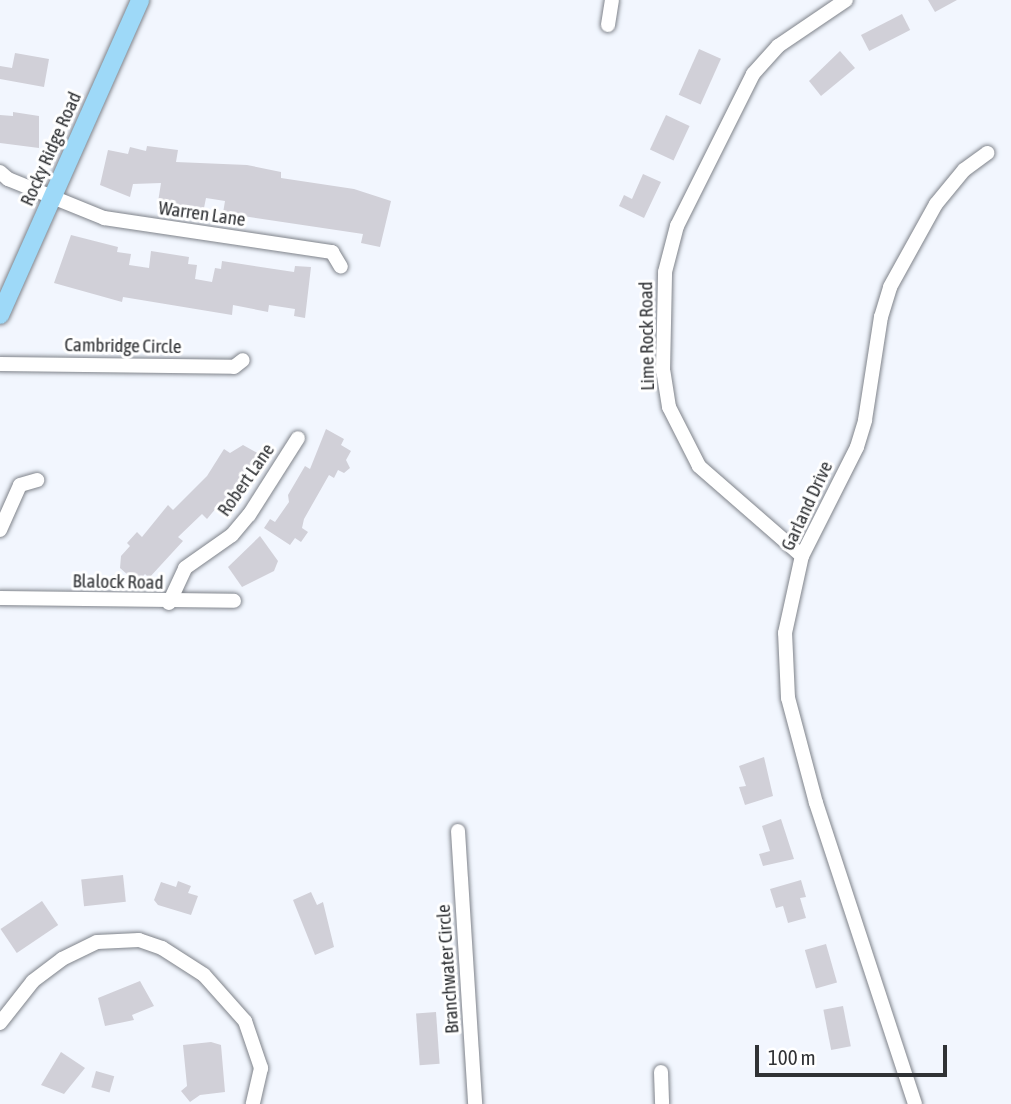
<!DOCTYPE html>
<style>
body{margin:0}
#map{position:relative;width:1011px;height:1104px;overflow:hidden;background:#f2f6fe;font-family:"Asap Condensed",sans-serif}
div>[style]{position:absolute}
.building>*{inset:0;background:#d1d0d8;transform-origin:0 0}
.roads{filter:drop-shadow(0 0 2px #7f838a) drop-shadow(0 0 2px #7f838a)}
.minor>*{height:14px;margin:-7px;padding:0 7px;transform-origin:7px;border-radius:7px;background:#fff}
.major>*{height:18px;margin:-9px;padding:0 9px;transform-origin:9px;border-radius:9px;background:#9ed9f8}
span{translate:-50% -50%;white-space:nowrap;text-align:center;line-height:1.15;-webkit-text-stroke:6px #fff;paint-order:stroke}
.street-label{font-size:19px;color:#303235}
.scale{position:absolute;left:755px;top:1045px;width:192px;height:32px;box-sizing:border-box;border:4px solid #303235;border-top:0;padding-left:9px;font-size:21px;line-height:24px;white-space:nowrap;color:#303235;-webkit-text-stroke:5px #fff;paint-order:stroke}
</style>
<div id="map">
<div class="building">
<i style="clip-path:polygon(928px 0,957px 0,935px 12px)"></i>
<i style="left:902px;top:14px;width:18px;height:46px;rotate:63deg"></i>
<i style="left:699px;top:49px;width:24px;height:50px;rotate:24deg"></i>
<i style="clip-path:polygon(840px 51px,855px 68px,821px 96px,809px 81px)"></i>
<i style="clip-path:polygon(15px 53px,49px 59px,44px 87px,0 79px,0 66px,12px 68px)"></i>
<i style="clip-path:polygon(13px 112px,39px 116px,39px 148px,0 143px,0 115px,13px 116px)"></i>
<i style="left:666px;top:115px;width:26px;height:38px;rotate:25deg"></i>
<i style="clip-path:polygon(147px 146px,178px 150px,176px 162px,247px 165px,281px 172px,281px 178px,354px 189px,391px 201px,380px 247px,361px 243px,363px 234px,223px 213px,225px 201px,206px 198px,204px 208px,158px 202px,161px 183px,133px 184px,130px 197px,100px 185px,108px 150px,128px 154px,130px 147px,146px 151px)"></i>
<i style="clip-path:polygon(643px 174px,661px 182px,644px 218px,619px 206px,624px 195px,632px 199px)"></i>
<i style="clip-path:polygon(71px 235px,118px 247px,117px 252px,131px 254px,129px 265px,149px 268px,151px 251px,189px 257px,188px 264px,197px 265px,195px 279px,212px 282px,215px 268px,221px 269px,222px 261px,294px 272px,295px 266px,311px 267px,305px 318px,294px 316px,295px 309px,269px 305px,268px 312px,233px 305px,232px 315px,123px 297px,122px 302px,54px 283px)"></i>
<i style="clip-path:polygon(326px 429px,344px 439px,341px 445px,351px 451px,346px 460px,350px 468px,344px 473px,338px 470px,334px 478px,329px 475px,304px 519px,302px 528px,308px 532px,301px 542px,295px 538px,290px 545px,264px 528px,270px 519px,275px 522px,289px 502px,288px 495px,305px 466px,310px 469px)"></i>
<i style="clip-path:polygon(243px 445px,263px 456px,260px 462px,264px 464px,227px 516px,217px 507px,207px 519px,202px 514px,178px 537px,183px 541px,149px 578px,145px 574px,137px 583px,120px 568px,121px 556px,130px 546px,127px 543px,137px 532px,142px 537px,168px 505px,173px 510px,207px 476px,224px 449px,230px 453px)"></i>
<i style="clip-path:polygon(260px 536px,278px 561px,274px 571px,242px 587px,228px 567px)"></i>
<i style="clip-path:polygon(764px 757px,773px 796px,745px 805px,739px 787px,746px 786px,739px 766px)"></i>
<i style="clip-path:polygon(781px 819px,794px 859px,763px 866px,759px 854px,770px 851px,762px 826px)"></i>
<i style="left:123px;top:875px;width:27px;height:42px;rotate:84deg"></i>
<i style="clip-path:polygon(801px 880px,806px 897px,800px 898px,806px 918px,788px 923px,783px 906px,776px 908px,770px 889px)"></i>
<i style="clip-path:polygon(178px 881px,191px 886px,188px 893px,198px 896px,191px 915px,158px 905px,154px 900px,161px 882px,176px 887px)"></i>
<i style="clip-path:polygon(311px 892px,317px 905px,323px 902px,334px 947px,315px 955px,293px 900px)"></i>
<i style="left:42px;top:901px;width:29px;height:50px;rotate:56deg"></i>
<i style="left:826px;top:944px;width:40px;height:22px;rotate:74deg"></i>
<i style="clip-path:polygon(140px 981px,154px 1006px,132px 1015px,134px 1020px,105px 1026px,98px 998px)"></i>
<i style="left:843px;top:1006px;width:41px;height:20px;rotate:79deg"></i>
<i style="left:436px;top:1012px;width:52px;height:20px;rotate:86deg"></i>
<i style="clip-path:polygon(211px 1042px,221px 1045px,225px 1092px,200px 1095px,190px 1102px,181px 1091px,187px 1086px,183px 1045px)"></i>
<i style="clip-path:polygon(61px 1052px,85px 1068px,64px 1094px,41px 1085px)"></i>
<i style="left:96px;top:1071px;width:19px;height:17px;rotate:16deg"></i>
</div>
<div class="roads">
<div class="minor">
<i style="left:608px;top:25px;width:25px;rotate:-81deg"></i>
<i style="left:0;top:172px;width:11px;rotate:41deg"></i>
<i style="left:8px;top:179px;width:104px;rotate:22.1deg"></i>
<i style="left:104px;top:218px;width:231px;rotate:8.5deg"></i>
<i style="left:332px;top:252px;width:17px;rotate:59deg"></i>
<i style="left:0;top:364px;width:234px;rotate:0.7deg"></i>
<i style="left:234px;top:367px;width:11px;rotate:-38deg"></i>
<i style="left:0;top:530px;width:49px;rotate:-66deg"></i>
<i style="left:20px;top:485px;width:18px;rotate:-16deg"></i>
<i style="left:802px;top:556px;width:137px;rotate:-138.9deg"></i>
<i style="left:699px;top:466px;width:66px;rotate:-117deg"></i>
<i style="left:669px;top:407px;width:36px;rotate:-99deg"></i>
<i style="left:663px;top:371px;width:99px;rotate:-88.8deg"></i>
<i style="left:665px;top:272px;width:48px;rotate:-75.4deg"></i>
<i style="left:677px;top:226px;width:170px;rotate:-63.4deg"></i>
<i style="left:753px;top:74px;width:38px;rotate:-48deg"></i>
<i style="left:778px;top:46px;width:82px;rotate:-34.1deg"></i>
<i style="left:0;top:598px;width:234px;rotate:0.7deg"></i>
<i style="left:169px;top:603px;width:38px;rotate:-65deg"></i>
<i style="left:185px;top:568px;width:57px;rotate:-35.1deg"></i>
<i style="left:232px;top:535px;width:26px;rotate:-50deg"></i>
<i style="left:249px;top:515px;width:91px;rotate:-57.5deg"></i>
<i style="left:458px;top:831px;width:274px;rotate:86.4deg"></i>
<i style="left:0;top:1023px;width:53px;rotate:-51.8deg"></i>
<i style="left:33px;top:981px;width:36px;rotate:-37deg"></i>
<i style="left:62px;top:959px;width:39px;rotate:-26deg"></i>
<i style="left:97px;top:942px;width:42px;rotate:-2.7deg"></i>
<i style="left:139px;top:940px;width:24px;rotate:19deg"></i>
<i style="left:162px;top:948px;width:50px;rotate:32.7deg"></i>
<i style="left:204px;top:975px;width:62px;rotate:48.3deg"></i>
<i style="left:245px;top:1021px;width:50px;rotate:71.2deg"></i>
<i style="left:261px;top:1068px;width:37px;rotate:103deg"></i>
<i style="left:661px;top:1072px;width:32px;rotate:88deg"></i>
<i style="left:915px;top:1104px;width:317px;rotate:-108.2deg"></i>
<i style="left:816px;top:803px;width:109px;rotate:-104.9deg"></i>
<i style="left:788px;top:698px;width:65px;rotate:-92.6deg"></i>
<i style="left:785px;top:633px;width:79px;rotate:-77.6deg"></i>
<i style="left:802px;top:556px;width:122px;rotate:-63.2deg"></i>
<i style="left:857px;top:447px;width:28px;rotate:-73deg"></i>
<i style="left:865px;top:420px;width:104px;rotate:-81.2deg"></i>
<i style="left:881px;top:317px;width:31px;rotate:-73deg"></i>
<i style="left:890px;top:287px;width:95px;rotate:-61deg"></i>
<i style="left:936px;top:204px;width:44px;rotate:-50.5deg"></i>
<i style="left:964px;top:170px;width:29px;rotate:-36deg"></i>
</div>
<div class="major">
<i style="left:0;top:315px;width:345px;rotate:-66deg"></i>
</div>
</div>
<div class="street-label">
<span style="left:51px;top:149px;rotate:-66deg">Rocky Ridge Road</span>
<span style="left:202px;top:214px;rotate:8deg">Warren Lane</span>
<span style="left:647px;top:336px;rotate:-91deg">Lime Rock Road</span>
<span style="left:123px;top:346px;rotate:1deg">Cambridge Circle</span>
<span style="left:246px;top:480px;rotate:-55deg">Robert Lane</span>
<span style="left:807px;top:506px;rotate:-65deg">Garland Drive</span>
<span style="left:118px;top:582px;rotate:1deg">Blalock Road</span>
<span style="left:448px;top:969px;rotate:-94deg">Branchwater Circle</span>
</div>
<div class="scale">100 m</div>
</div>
